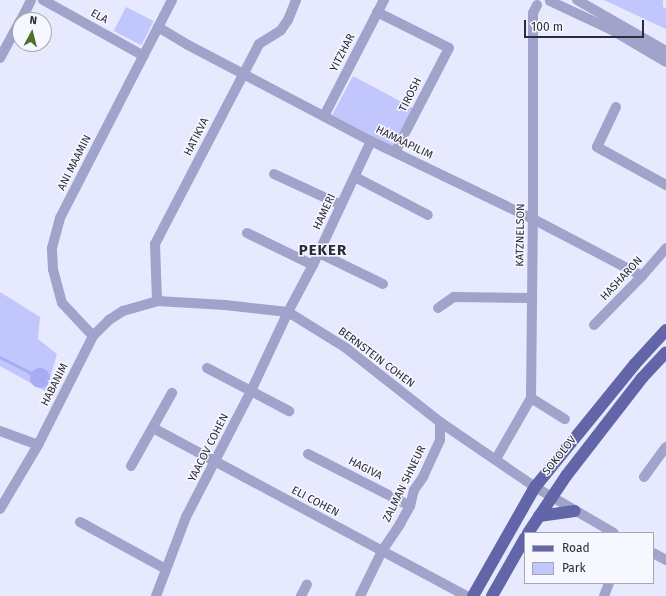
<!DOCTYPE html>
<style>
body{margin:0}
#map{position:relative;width:666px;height:596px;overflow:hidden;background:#e7e9fe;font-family:"Fira Sans",sans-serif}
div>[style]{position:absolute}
.green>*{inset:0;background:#c1c6fd;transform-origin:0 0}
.water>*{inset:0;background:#a8acf2}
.round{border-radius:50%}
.stream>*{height:2.5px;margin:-1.25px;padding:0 1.25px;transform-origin:1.25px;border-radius:1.25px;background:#a8acf2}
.minor>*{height:10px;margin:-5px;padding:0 5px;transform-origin:5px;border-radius:5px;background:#a0a3ca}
.major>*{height:12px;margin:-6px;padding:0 6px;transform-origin:6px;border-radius:6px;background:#6365a9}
span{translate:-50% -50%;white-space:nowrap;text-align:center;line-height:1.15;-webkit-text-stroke:3px #f7f8ff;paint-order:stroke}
.street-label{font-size:11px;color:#2b2c39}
.district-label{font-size:15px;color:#2b2c39;font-weight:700;letter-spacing:1px}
.legend{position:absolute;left:524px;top:532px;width:130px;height:52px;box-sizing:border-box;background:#f7f8ff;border:1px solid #a5a6b0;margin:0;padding:5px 7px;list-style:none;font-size:12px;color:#2b2c39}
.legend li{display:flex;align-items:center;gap:8px;height:20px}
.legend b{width:20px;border:1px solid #a5a6b0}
.north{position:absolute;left:12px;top:12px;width:40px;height:40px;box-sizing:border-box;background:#f7f8ff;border:1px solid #a5a6b0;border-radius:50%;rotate:7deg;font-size:11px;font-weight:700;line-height:16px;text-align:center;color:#2b2c39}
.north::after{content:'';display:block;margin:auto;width:14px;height:18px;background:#4e7129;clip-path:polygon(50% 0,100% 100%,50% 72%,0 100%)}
.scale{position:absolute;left:524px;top:20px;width:120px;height:18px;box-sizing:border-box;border:2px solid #2b2c39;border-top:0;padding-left:5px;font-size:12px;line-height:14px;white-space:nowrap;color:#2b2c39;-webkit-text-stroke:3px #f7f8ff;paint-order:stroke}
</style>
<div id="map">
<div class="green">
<i style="clip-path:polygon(604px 0,663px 0,663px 7px,666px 8px,666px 29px)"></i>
<i style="left:126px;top:7px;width:31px;height:27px;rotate:27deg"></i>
<i style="left:353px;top:76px;width:68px;height:44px;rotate:28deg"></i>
<i style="clip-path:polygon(0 292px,40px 317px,38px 339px,57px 354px,49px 382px,45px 391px,0 366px)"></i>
</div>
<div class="water">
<i class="round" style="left:30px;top:368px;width:20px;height:20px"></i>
</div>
<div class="stream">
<i style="left:0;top:357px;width:35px;rotate:27deg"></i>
</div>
<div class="minor">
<i style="left:43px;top:0;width:115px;rotate:29deg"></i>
<i style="left:577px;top:0;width:103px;rotate:29.8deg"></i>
<i style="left:550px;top:1px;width:66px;rotate:25deg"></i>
<i style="left:610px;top:29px;width:65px;rotate:30.5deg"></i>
<i style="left:377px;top:12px;width:80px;rotate:26.6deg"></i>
<i style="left:449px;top:48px;width:117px;rotate:117.4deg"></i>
<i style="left:21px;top:20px;width:22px;rotate:-63deg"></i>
<i style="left:158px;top:27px;width:35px;rotate:31deg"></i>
<i style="left:188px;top:45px;width:207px;rotate:27.7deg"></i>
<i style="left:371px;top:141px;width:180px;rotate:25.7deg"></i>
<i style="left:533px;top:219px;width:123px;rotate:27.6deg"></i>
<i style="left:0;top:58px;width:42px;rotate:-61.6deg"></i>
<i style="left:616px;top:107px;width:44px;rotate:115.4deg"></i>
<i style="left:597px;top:147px;width:79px;rotate:28.8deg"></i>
<i style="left:324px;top:116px;width:131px;rotate:-62.7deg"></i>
<i style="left:274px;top:174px;width:74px;rotate:24.8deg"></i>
<i style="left:355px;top:177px;width:82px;rotate:27.5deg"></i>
<i style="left:247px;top:233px;width:73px;rotate:25.9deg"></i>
<i style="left:319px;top:253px;width:71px;rotate:25.8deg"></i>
<i style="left:157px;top:301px;width:57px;rotate:-92deg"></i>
<i style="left:155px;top:244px;width:225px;rotate:-62.5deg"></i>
<i style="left:259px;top:44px;width:26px;rotate:-32deg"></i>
<i style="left:281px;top:30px;width:12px;rotate:-55deg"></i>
<i style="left:288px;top:20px;width:22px;rotate:-68deg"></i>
<i style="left:438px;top:308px;width:19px;rotate:-35deg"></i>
<i style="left:454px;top:297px;width:78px;rotate:0.7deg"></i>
<i style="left:594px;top:325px;width:69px;rotate:-45.6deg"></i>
<i style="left:642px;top:276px;width:37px;rotate:-49deg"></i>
<i style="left:93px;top:336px;width:45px;rotate:-133.2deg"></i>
<i style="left:62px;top:303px;width:35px;rotate:-105deg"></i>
<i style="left:53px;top:269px;width:21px;rotate:-93deg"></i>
<i style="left:52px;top:248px;width:31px;rotate:-75deg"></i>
<i style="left:60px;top:218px;width:245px;rotate:-62.8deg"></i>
<i style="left:207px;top:368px;width:93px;rotate:27.7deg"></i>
<i style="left:531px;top:398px;width:40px;rotate:32deg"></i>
<i style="left:153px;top:428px;width:355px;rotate:28.2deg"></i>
<i style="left:0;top:431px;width:40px;rotate:20.2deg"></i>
<i style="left:308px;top:454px;width:114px;rotate:27deg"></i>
<i style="left:496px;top:459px;width:70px;rotate:-60.2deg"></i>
<i style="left:531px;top:398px;width:179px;rotate:-89.4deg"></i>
<i style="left:533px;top:219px;width:206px;rotate:-90deg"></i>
<i style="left:533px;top:13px;width:9px;rotate:-63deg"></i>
<i style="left:131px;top:466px;width:84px;rotate:-60.7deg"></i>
<i style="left:644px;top:477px;width:37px;rotate:-54deg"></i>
<i style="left:0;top:509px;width:74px;rotate:-59.3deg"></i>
<i style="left:38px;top:445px;width:122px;rotate:-63.2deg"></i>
<i style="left:93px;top:336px;width:23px;rotate:-45deg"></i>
<i style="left:109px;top:320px;width:17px;rotate:-33deg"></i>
<i style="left:123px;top:311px;width:35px;rotate:-16deg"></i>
<i style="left:157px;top:301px;width:68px;rotate:3.4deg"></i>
<i style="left:225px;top:305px;width:63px;rotate:6.3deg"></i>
<i style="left:288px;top:312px;width:68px;rotate:31.8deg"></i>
<i style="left:346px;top:348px;width:120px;rotate:38.2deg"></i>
<i style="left:440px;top:422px;width:115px;rotate:34.4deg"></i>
<i style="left:535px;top:487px;width:91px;rotate:30.2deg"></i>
<i style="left:80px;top:522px;width:98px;rotate:28.7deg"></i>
<i style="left:653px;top:553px;width:15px;rotate:28deg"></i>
<i style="left:156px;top:596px;width:85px;rotate:-69.2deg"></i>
<i style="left:186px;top:517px;width:142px;rotate:-62.7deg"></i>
<i style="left:251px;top:391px;width:87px;rotate:-64.9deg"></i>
<i style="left:288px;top:312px;width:53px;rotate:-62deg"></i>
<i style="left:313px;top:265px;width:137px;rotate:-64.9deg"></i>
<i style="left:301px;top:596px;width:13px;rotate:-63deg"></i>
<i style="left:360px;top:596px;width:50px;rotate:-63.9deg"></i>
<i style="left:382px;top:551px;width:32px;rotate:-56deg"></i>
<i style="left:400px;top:524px;width:21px;rotate:-61deg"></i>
<i style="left:410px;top:506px;width:16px;rotate:-76deg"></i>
<i style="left:414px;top:490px;width:16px;rotate:-55deg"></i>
<i style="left:423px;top:477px;width:41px;rotate:-65.3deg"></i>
<i style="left:440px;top:440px;width:18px;rotate:-90deg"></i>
<i style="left:604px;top:596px;width:14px;rotate:-69deg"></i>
</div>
<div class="major">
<i style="left:539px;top:516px;width:36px;rotate:-8deg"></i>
<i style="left:528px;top:533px;width:69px;rotate:-56.3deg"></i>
<i style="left:566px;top:476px;width:124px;rotate:-52.2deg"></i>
<i style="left:642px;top:378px;width:35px;rotate:-47deg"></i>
<i style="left:473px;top:596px;width:125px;rotate:-60.4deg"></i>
<i style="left:535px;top:487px;width:159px;rotate:-50.9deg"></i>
<i style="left:635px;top:364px;width:46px;rotate:-47.6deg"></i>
<i style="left:492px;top:596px;width:67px;rotate:-60.4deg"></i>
</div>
<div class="street-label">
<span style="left:99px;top:17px;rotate:29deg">ELA</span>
<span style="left:343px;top:53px;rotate:-63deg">YITZHAR</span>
<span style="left:411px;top:95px;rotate:-63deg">TIROSH</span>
<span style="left:197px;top:137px;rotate:-63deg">HATIKVA</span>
<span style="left:404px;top:143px;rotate:26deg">HAMAAPILIM</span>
<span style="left:75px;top:163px;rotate:-63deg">ANI MAAMIN</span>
<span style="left:325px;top:212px;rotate:-65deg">HAMERI</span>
<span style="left:521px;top:235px;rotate:-89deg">KATZNELSON</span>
<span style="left:622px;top:279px;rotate:-47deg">HASHARON</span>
<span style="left:376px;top:358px;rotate:37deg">BERNSTEIN COHEN</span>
<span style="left:55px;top:385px;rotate:-63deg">HABANIM</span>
<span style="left:209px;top:448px;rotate:-63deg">YAACOV COHEN</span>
<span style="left:560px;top:456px;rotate:-51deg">SOKOLOV</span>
<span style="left:365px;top:469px;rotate:27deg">HAGIVA</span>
<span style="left:405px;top:484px;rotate:-64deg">ZALMAN SHNEUR</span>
<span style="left:315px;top:502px;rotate:28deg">ELI COHEN</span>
</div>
<div class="district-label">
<span style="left:323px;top:251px">PEKER</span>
</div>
<ul class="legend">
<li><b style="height:5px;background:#6365a9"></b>Road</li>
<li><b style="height:11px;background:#c1c6fd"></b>Park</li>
</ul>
<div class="north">N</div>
<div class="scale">100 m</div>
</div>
